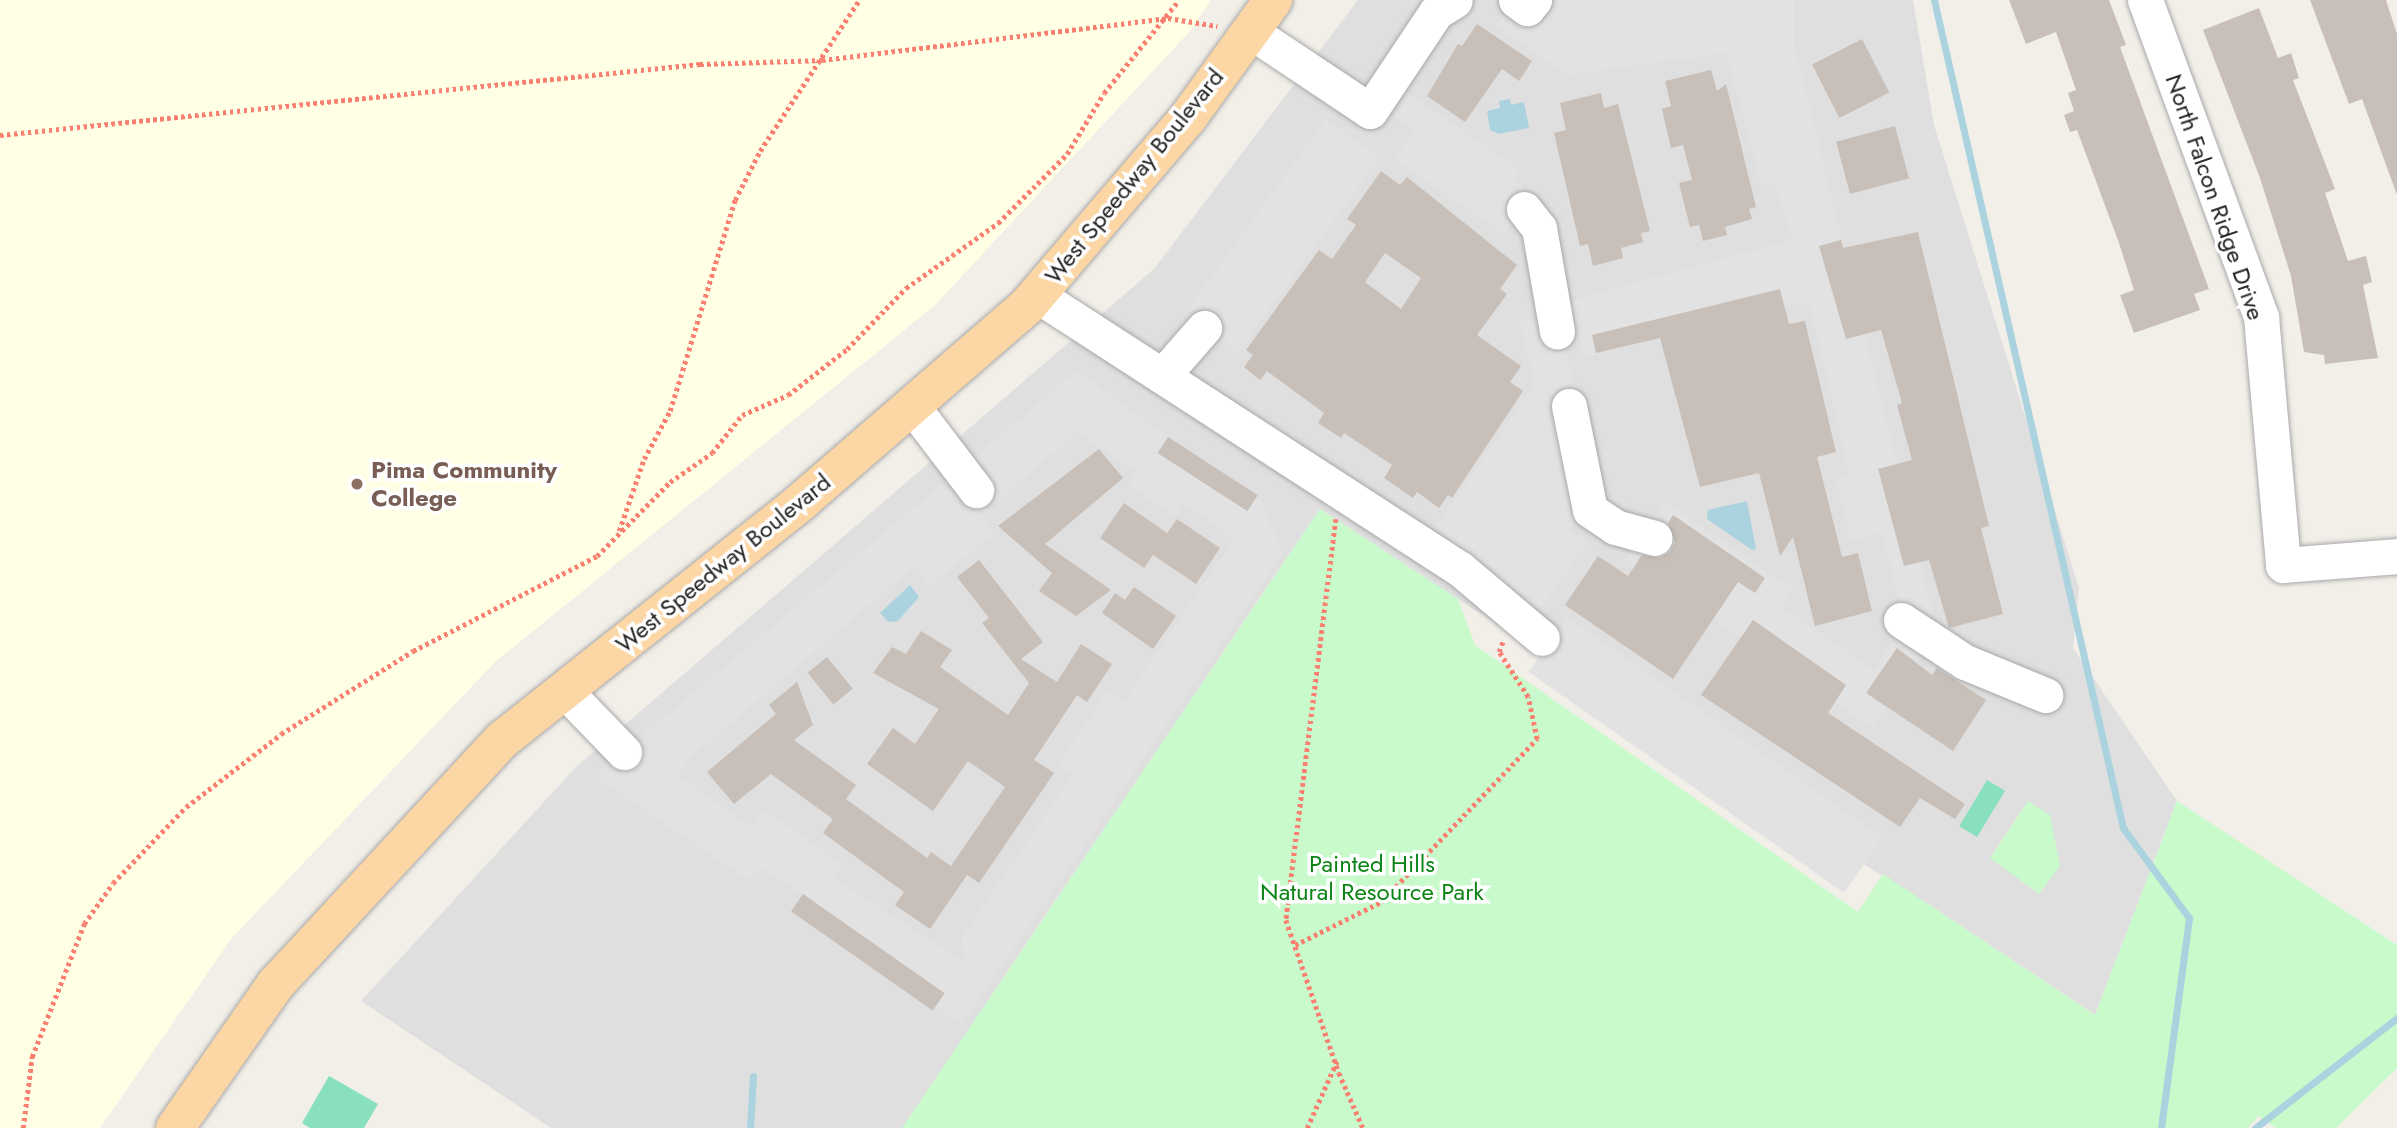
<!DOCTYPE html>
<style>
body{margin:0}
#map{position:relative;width:2397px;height:1128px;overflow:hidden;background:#f2efe9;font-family:Jost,sans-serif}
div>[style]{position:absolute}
.residential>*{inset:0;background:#e0dfdf}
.education>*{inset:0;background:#ffffe5}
.park>*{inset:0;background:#c8facc}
.pitch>*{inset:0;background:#88e0be;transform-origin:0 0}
.parking>*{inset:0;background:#e2e2e2;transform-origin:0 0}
.water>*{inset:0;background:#aad3df}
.stream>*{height:7px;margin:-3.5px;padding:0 3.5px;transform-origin:3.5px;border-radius:3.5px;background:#aad3df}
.building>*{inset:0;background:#c7bfb8;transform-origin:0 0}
.path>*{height:4.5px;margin-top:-2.25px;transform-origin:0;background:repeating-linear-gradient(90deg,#fa8072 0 3.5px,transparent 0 7px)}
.roads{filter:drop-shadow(0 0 2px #a9a9a9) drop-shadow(0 0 2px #a9a9a9)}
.minor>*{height:35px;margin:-17.5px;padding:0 17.5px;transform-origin:17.5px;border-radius:17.5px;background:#fff}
.major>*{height:38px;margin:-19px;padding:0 19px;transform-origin:19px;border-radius:19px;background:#fcd6a4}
.dots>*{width:19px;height:19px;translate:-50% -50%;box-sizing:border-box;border:4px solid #fff;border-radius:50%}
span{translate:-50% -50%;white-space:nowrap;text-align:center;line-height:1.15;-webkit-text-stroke:7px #fff;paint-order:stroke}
.street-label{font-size:24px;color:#222}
.education-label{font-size:24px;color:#785e54;font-weight:700}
.left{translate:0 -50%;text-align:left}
.park-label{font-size:24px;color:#0c8416}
</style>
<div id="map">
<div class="residential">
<i style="clip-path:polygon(1358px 0,1913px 0,1934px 125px,2079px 588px,2073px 648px,2177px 801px,2095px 1015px,1320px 509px,902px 1128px,551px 1128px,361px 1001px,577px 766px,1154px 269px)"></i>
</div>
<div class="education">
<i style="clip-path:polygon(0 0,1211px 0,1191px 30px,934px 306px,495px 662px,231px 939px,100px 1128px,0 1128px)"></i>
</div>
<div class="park">
<i style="clip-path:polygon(1320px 509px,1458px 599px,1475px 645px,1858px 912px,1883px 874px,2095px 1015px,2177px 801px,2397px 945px,2397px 1068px,2336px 1128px,2276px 1128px,2258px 1116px,2248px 1128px,902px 1128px)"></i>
<i style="clip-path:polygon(2028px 801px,2050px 815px,2060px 866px,2039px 894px,1990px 858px)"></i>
</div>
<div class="pitch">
<i style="left:1987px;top:780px;width:21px;height:54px;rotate:31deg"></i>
<i style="clip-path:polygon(329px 1076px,378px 1104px,364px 1128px,310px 1128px,302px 1123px)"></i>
</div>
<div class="parking">
<i style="clip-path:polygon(1524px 0,1794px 0,1794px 43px,1933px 614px,1914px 643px,1925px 651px,1872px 728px,1626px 559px,1666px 502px,1793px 589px,1781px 607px,1874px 670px,1899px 633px,1904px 618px,1881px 533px,1851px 540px,1836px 481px,1850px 476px,1809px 302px,1585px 357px,1569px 301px,1792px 240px,1774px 183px,1762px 186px,1726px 53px,1567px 75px,1495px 25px)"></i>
<i style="clip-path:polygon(1408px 94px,1520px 169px,1514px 180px,1532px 192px,1504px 234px,1394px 159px,1414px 130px,1393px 116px)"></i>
<i style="left:1326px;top:119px;width:66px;height:241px;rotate:36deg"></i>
<i style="clip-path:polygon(1556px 313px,1598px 490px,1570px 531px,1587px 542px,1541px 610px,1431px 534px,1535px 384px,1520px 322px)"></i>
<i style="clip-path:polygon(evenodd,1078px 370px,1154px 428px,1258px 495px,1283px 553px,962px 1024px,790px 911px,802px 894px,759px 867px,749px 880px,594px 776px,1078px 370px,1077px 432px,1137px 472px,1128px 485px,1174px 516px,1184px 503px,1234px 539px,1124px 701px,1108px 691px,1057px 765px,1072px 776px,962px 937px,963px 961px,835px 879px,843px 865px,765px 810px,752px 828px,678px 775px,691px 757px,915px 566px,930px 586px,993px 534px,983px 514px,1077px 432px)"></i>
<i style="left:1567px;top:617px;width:385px;height:67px;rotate:35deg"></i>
</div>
<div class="water">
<i style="clip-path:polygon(1510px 99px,1511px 105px,1524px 102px,1529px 128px,1499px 134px,1490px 130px,1487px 111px,1500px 108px,1499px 101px)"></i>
<i style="clip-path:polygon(1747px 501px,1756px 549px,1752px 550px,1707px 519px,1708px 510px)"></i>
<i style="clip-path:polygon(910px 585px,919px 597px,898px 621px,888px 622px,880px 613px)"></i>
</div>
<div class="stream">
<i style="left:1934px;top:0;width:849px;rotate:77.14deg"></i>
<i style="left:2123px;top:828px;width:112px;rotate:53.7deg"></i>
<i style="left:2189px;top:918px;width:212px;rotate:97.6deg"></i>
<i style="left:750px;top:1128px;width:52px;rotate:-86.7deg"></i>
<i style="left:2255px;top:1128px;width:180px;rotate:-37.8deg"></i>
</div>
<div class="building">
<i style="clip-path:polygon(2009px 0,2109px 0,2126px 45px,2120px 47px,2209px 289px,2194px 294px,2200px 310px,2134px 333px,2120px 295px,2134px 290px,2119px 243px,2077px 130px,2070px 132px,2064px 115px,2074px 111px,2068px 93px,2076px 90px,2056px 32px,2026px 44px)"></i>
<i style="clip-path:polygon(2310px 0,2386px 0,2397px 34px,2397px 195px,2362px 99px,2349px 104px)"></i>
<i style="clip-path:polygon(2259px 8px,2278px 58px,2291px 53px,2299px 78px,2293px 80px,2335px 189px,2325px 193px,2348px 261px,2366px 256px,2372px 282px,2363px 285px,2378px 358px,2325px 364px,2324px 355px,2304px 352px,2291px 276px,2260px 178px,2203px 30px)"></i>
<i style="clip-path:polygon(1477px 24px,1532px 61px,1519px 81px,1502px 69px,1465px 122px,1427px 96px,1458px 44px,1462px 46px)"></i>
<i style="left:1862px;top:39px;width:60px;height:56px;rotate:63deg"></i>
<i style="clip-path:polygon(1711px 70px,1717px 91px,1726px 84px,1756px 207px,1749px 209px,1752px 219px,1725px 227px,1727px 235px,1703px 241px,1699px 225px,1690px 227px,1679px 183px,1692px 180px,1683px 145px,1671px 148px,1662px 109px,1671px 106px,1665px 81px)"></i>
<i style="clip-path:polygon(1601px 93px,1604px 108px,1618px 104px,1650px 231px,1641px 233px,1643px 242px,1621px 248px,1623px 258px,1593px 266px,1588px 244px,1580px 246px,1554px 133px,1566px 130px,1560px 103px)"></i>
<i style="left:1895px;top:126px;width:54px;height:61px;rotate:75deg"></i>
<i style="clip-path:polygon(evenodd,1381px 171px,1400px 185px,1407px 177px,1517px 265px,1500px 289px,1507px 294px,1477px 335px,1521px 366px,1510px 382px,1523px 391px,1452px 498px,1448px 495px,1439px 508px,1417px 492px,1413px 498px,1384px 478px,1392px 465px,1344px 433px,1341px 438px,1318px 423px,1324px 413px,1267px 371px,1260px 380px,1244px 367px,1253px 355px,1246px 350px,1319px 250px,1332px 259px,1356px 225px,1347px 219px,1381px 171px,1385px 253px,1421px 278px,1401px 309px,1365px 282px,1385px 253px)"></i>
<i style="clip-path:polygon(1918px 232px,1989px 526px,1981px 528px,2003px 614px,1949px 628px,1929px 560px,1904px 566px,1878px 469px,1912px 460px,1897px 405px,1902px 403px,1881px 330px,1846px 339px,1819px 246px,1841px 240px,1843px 248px)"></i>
<i style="clip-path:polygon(1780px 289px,1789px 324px,1805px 321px,1836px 452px,1817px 457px,1842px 557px,1858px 553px,1872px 611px,1815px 626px,1793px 537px,1780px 556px,1759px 473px,1700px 487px,1660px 338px,1596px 353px,1592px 335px)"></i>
<i style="left:1168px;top:437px;width:107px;height:19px;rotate:33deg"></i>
<i style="clip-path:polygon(1099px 449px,1123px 478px,1045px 544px,1111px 590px,1076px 616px,1039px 591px,1052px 573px,998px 526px)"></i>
<i style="clip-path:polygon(1124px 503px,1167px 533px,1177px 519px,1220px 548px,1196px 584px,1153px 555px,1144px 568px,1100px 538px)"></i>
<i style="clip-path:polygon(1673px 515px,1765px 578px,1755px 593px,1738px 582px,1673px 679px,1565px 605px,1598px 556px,1628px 576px,1642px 555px,1659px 558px,1669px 553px,1675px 543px,1668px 523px)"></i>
<i style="clip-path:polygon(979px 560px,1043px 642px,1021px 659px,1057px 682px,1081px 644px,1112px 664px,1087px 702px,1077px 695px,1034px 760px,1054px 773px,979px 883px,967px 875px,930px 929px,895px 905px,904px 892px,823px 833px,833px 819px,771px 774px,734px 804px,707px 772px,776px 714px,769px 705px,797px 682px,813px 725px,794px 740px,856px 785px,846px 799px,927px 858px,931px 852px,951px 866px,1005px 787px,968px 761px,933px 811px,867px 764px,893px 728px,915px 744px,939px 709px,873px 673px,892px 647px,906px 654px,921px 631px,952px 650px,940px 667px,1008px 715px,1029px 683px,982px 623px,989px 618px,957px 577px)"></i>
<i style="clip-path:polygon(1134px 587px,1176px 616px,1153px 649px,1102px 613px,1115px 593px,1125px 600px)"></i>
<i style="clip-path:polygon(1753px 620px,1846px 685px,1828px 713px,1965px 804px,1955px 819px,1920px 798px,1900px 827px,1701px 695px)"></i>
<i style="clip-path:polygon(1897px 648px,1932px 675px,1937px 668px,1986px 700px,1953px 751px,1866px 693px)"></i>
<i style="left:827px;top:657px;width:41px;height:25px;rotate:51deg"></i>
<i style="left:803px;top:894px;width:173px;height:21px;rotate:35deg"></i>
</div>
<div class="path">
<i style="left:0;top:135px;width:704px;rotate:-5.79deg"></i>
<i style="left:700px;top:64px;width:122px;rotate:-1.9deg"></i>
<i style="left:822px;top:60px;width:349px;rotate:-6.9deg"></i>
<i style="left:1168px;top:18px;width:50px;rotate:9.3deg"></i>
<i style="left:1336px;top:519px;width:404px;rotate:97.1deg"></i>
<i style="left:1286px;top:920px;width:162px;rotate:70.9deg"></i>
<i style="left:1339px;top:1073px;width:60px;rotate:66.4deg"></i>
<i style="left:619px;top:531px;width:76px;rotate:-70.9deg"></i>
<i style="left:644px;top:459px;width:55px;rotate:-61.6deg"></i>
<i style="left:670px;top:411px;width:221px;rotate:-72.9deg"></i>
<i style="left:735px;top:200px;width:55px;rotate:-63deg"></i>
<i style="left:760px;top:151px;width:181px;rotate:-56.7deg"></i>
<i style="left:1295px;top:945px;width:96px;rotate:-26.6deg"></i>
<i style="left:1381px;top:902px;width:226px;rotate:-46.3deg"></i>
<i style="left:1537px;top:739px;width:43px;rotate:-102.1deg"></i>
<i style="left:1528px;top:697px;width:54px;rotate:-122.8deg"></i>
<i style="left:1499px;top:652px;width:12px;rotate:-70deg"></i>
<i style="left:23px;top:1128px;width:72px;rotate:-82.8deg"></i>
<i style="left:32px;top:1057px;width:143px;rotate:-68.6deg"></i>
<i style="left:84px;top:924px;width:50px;rotate:-54.7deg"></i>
<i style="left:113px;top:883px;width:105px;rotate:-46.2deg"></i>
<i style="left:186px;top:807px;width:120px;rotate:-37.5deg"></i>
<i style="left:281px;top:734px;width:156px;rotate:-32.2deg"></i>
<i style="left:413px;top:651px;width:207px;rotate:-27.3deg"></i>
<i style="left:597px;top:556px;width:104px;rotate:-45.4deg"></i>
<i style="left:670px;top:482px;width:51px;rotate:-34.6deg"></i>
<i style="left:712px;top:453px;width:48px;rotate:-51.7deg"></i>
<i style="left:742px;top:415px;width:50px;rotate:-23.5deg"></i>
<i style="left:788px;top:395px;width:75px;rotate:-37.9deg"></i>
<i style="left:847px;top:349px;width:85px;rotate:-46deg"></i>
<i style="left:906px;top:288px;width:113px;rotate:-35.2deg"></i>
<i style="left:998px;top:223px;width:98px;rotate:-45deg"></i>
<i style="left:1067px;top:154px;width:71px;rotate:-58.8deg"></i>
<i style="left:1104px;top:93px;width:119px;rotate:-51.1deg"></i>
<i style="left:1307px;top:1128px;width:73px;rotate:-65.9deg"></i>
</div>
<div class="roads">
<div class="minor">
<i style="left:1516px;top:0;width:14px;rotate:36deg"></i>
<i style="left:1527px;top:8px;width:11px;rotate:-49deg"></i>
<i style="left:2145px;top:0;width:338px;rotate:69.9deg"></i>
<i style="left:2261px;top:317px;width:249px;rotate:84.9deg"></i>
<i style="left:2283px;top:565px;width:114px;rotate:-4.5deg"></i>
<i style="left:1250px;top:31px;width:144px;rotate:33.7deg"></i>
<i style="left:1370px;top:111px;width:119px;rotate:-56.3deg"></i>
<i style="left:1436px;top:12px;width:22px;rotate:-32deg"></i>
<i style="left:1524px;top:209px;width:24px;rotate:52deg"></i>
<i style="left:1539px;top:228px;width:105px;rotate:80.1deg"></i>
<i style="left:1037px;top:295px;width:504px;rotate:32.93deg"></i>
<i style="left:1460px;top:569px;width:107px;rotate:40.1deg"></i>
<i style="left:1162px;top:376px;width:64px;rotate:-48.8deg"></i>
<i style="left:912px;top:406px;width:106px;rotate:52.7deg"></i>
<i style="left:1569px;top:406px;width:106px;rotate:78.6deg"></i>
<i style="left:1590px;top:510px;width:30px;rotate:34deg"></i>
<i style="left:1615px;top:527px;width:41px;rotate:15.4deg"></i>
<i style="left:1901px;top:620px;width:77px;rotate:33.3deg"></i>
<i style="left:1965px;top:662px;width:87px;rotate:22.4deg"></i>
<i style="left:565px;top:691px;width:85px;rotate:46deg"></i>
</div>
<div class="major">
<i style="left:175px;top:1128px;width:176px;rotate:-55deg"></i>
<i style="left:276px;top:984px;width:333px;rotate:-47.2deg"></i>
<i style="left:502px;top:740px;width:384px;rotate:-38.5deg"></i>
<i style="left:802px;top:501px;width:299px;rotate:-40.9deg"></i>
<i style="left:1028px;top:305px;width:245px;rotate:-49.5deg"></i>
<i style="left:1187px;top:119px;width:147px;rotate:-54.1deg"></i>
</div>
</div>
<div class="dots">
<i style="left:357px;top:484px;background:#8d6e63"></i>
</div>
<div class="street-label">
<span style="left:1134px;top:176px;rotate:-51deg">West Speedway Boulevard</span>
<span style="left:2215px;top:197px;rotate:71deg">North Falcon Ridge Drive</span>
<span style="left:723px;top:563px;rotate:-39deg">West Speedway Boulevard</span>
</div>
<div class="education-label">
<span class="left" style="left:371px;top:484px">Pima Community<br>College</span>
</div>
<div class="park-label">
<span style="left:1372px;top:878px">Painted Hills<br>Natural Resource Park</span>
</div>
</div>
